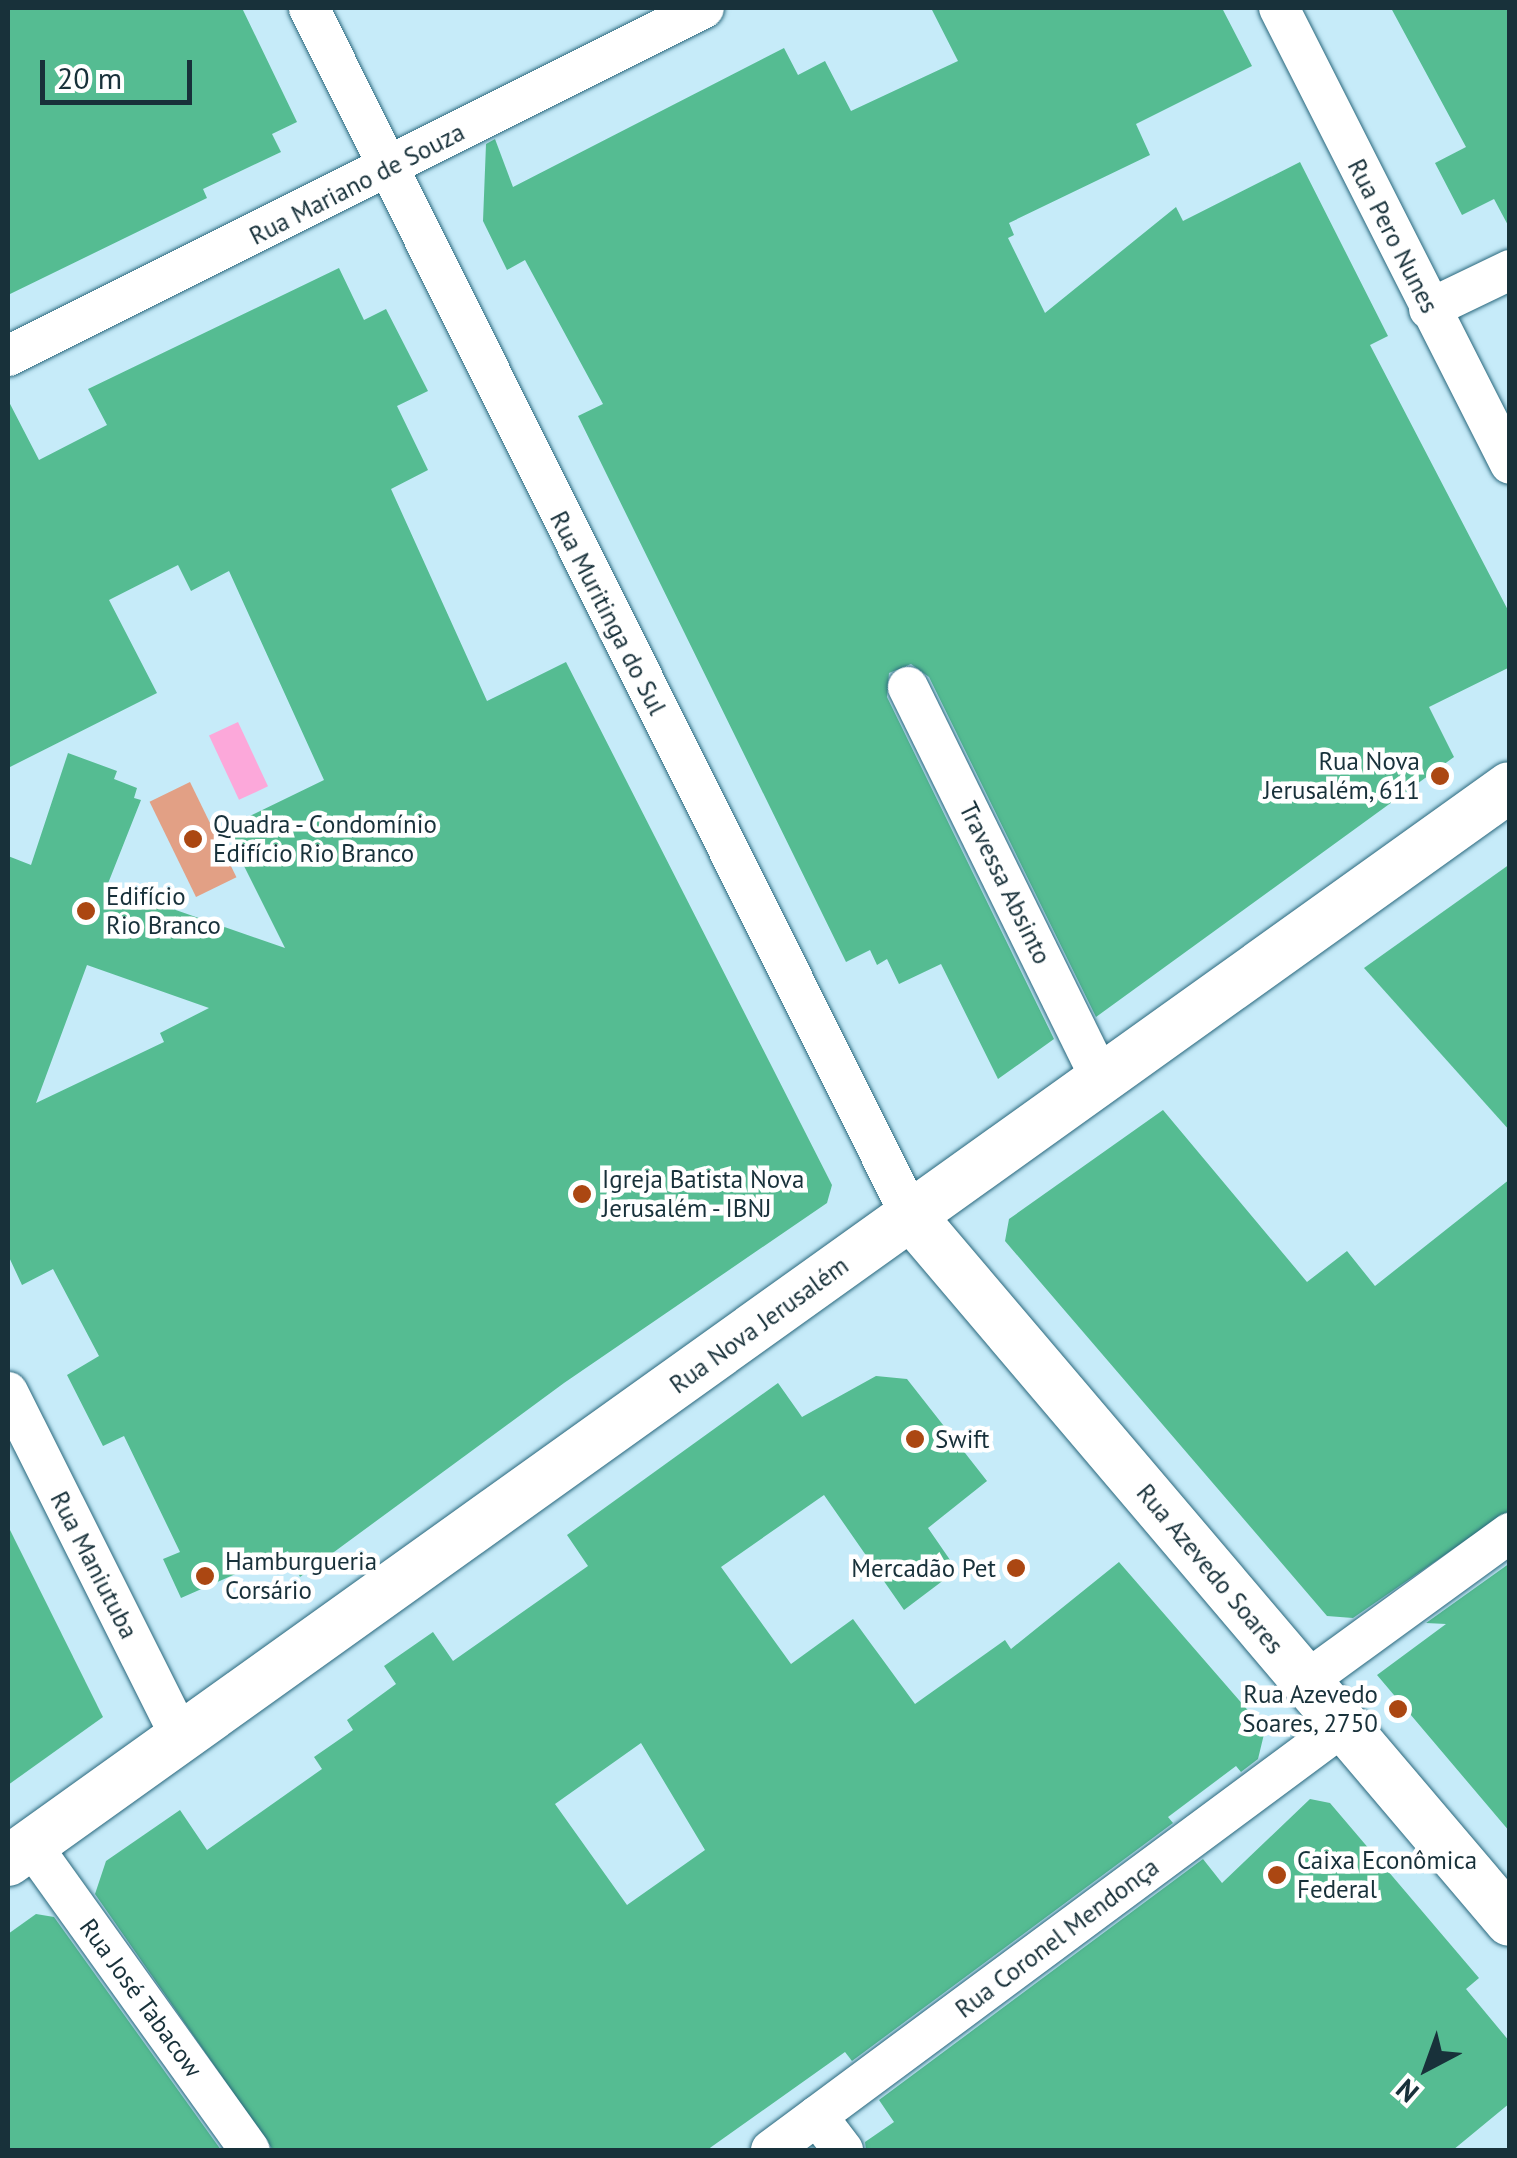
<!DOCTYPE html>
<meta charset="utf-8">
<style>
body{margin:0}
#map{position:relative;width:1517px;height:2158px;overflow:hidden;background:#c6ebf9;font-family:"PT Sans",sans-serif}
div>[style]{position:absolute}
.green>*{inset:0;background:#e2a085;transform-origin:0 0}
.water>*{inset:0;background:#fca8da;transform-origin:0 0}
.building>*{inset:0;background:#55bc92}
.roads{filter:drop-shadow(0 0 2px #29677c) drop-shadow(0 0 2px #29677c)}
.minor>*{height:40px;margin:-20px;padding:0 20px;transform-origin:20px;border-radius:20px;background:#fff}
.tertiary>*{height:50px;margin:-25px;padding:0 25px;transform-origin:25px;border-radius:25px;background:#fff}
.dots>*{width:28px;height:28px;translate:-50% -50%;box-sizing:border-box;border:5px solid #fff;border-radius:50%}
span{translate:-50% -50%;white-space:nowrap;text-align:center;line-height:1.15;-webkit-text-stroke:9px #fff;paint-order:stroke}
.street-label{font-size:25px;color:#18313a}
.poi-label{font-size:25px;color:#18313a}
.right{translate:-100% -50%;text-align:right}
.left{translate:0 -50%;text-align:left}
.frame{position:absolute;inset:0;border:10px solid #18313a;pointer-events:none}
.north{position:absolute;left:1377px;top:2018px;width:100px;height:100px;-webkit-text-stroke:8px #fff;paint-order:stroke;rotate:221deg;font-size:28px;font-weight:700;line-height:40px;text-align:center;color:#18313a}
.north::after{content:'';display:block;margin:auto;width:35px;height:45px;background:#18313a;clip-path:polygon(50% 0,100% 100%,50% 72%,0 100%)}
.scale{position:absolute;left:40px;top:60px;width:152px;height:45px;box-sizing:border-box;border:5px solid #18313a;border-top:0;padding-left:12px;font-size:30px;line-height:35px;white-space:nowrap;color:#18313a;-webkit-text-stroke:8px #fff;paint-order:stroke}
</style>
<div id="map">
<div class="green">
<i style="left:190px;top:782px;width:106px;height:45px;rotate:64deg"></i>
</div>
<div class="water">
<i style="left:238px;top:722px;width:71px;height:32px;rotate:65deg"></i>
</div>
<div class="building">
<i style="clip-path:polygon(8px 8px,242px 8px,297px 122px,272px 134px,281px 152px,203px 189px,207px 198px,8px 295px)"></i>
<i style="clip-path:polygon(931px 8px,1222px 8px,1252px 66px,1136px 124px,1150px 155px,1009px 223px,1014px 235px,1008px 238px,1045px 313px,1176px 207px,1183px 221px,1300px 162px,1388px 336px,1370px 345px,1510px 614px,1510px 667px,1429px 707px,1454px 757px,1096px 1017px,929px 677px,911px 664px,889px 673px,887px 697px,1054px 1039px,998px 1079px,941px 964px,899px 984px,887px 959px,877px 965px,870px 950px,846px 962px,578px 416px,603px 404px,525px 260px,507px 270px,483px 221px,486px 144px,495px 139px,513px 187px,784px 48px,798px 75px,825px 61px,851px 111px,958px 61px)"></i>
<i style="clip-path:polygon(1391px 8px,1510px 8px,1510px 229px,1494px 199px,1462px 215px,1435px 163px,1466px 147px)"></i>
<i style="clip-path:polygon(evenodd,339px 268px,364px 320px,386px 309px,428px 391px,397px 406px,428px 470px,391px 489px,487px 701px,566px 662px,832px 1185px,827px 1203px,564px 1383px,300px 1577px,288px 1551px,181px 1598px,163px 1559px,180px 1552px,124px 1436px,103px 1446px,67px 1375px,99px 1356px,53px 1269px,22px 1285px,8px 1255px,8px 856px,31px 865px,68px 753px,117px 771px,114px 779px,137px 788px,134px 798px,141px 800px,107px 886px,285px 948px,225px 828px,324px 780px,229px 571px,191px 591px,178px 565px,109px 600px,157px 693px,8px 768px,8px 400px,39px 460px,107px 425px,88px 389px,339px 268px,87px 965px,209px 1008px,160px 1033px,164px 1042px,36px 1103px,87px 965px)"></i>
<i style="clip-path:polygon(1510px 864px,1510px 1131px,1364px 968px)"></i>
<i style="clip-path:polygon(1163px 1110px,1307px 1282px,1347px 1251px,1375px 1286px,1510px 1179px,1510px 1510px,1353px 1618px,1327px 1616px,1005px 1241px,1009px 1219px)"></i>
<i style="clip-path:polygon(evenodd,876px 1376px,907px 1379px,987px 1481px,928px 1528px,957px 1570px,904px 1610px,824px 1495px,721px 1567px,791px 1664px,853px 1619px,915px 1704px,1005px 1640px,1011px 1649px,1119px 1562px,1265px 1730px,1258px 1759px,1241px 1772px,1236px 1766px,1168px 1817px,1173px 1823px,852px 2061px,845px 2052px,707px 2150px,273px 2150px,95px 1894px,106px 1861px,180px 1810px,207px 1850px,322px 1769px,314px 1757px,353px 1730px,347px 1720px,396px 1684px,384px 1666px,433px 1632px,453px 1661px,588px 1566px,567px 1535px,778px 1383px,802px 1417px,876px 1376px,641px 1743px,705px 1850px,627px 1905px,555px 1804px,641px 1743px)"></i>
<i style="clip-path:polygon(8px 1526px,103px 1717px,8px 1785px)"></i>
<i style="clip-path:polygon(1510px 1563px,1510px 1832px,1377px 1675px,1446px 1624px,1426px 1623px)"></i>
<i style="clip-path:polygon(1310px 1799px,1330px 1803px,1479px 1978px,1466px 1989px,1510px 2042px,1510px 2103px,1453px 2150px,866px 2150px,865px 2142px,894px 2122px,879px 2100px,1203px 1859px,1222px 1883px)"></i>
<i style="clip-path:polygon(36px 1914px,54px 1917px,221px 2150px,8px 2150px,8px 1934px)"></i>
</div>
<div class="roads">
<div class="minor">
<i style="left:309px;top:8px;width:1350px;rotate:63.51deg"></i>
<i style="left:1279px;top:8px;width:511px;rotate:63.13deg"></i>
<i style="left:1429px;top:309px;width:90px;rotate:-25.7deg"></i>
<i style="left:8px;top:356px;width:778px;rotate:-26.57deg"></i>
<i style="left:908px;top:687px;width:438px;rotate:63.8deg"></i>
<i style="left:8px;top:1392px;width:387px;rotate:63.4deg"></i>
<i style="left:1306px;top:1681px;width:252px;rotate:-36deg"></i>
<i style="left:32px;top:1846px;width:374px;rotate:54.4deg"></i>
<i style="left:817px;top:2116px;width:43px;rotate:52.6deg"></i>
<i style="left:771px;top:2150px;width:712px;rotate:-36.55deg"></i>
</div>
<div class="tertiary">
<i style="left:911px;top:1216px;width:925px;rotate:49.65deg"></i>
<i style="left:8px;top:1861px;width:1846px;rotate:-35.57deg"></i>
</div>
</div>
<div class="dots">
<i style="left:1440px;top:776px;background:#ab4712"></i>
<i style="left:193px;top:839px;background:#ab4712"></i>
<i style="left:86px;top:911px;background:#ab4712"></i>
<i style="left:582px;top:1194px;background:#ab4712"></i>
<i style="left:915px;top:1439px;background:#ab4712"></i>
<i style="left:1016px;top:1568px;background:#ab4712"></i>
<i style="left:205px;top:1576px;background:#ab4712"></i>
<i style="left:1398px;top:1709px;background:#ab4712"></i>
<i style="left:1277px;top:1875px;background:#ab4712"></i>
</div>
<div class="street-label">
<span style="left:357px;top:184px;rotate:-27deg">Rua Mariano de Souza</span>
<span style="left:1393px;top:236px;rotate:63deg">Rua Pero Nunes</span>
<span style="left:608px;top:613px;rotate:63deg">Rua Muritinga do Sul</span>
<span style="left:1005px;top:883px;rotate:64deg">Travessa Absinto</span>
<span style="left:759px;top:1325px;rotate:-36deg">Rua Nova Jerusalém</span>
<span style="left:94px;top:1565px;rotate:63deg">Rua Maniutuba</span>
<span style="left:1210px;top:1569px;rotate:50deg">Rua Azevedo Soares</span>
<span style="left:1057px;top:1938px;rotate:-37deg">Rua Coronel Mendonça</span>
<span style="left:141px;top:1998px;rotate:54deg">Rua José Tabacow</span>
</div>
<div class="poi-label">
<span class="right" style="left:1420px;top:776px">Rua Nova<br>Jerusalém, 611</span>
<span class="left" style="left:213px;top:839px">Quadra - Condomínio<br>Edifício Rio Branco</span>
<span class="left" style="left:106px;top:911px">Edifício<br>Rio Branco</span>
<span class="left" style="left:602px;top:1194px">Igreja Batista Nova<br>Jerusalém - IBNJ</span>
<span class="left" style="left:935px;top:1439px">Swift</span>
<span class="left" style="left:225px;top:1576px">Hamburgueria<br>Corsário</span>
<span class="right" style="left:996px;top:1568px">Mercadão Pet</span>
<span class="right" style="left:1378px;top:1709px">Rua Azevedo<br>Soares, 2750</span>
<span class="left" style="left:1297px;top:1875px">Caixa Econômica<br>Federal</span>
</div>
<div class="frame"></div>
<div class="north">N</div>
<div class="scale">20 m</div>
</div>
